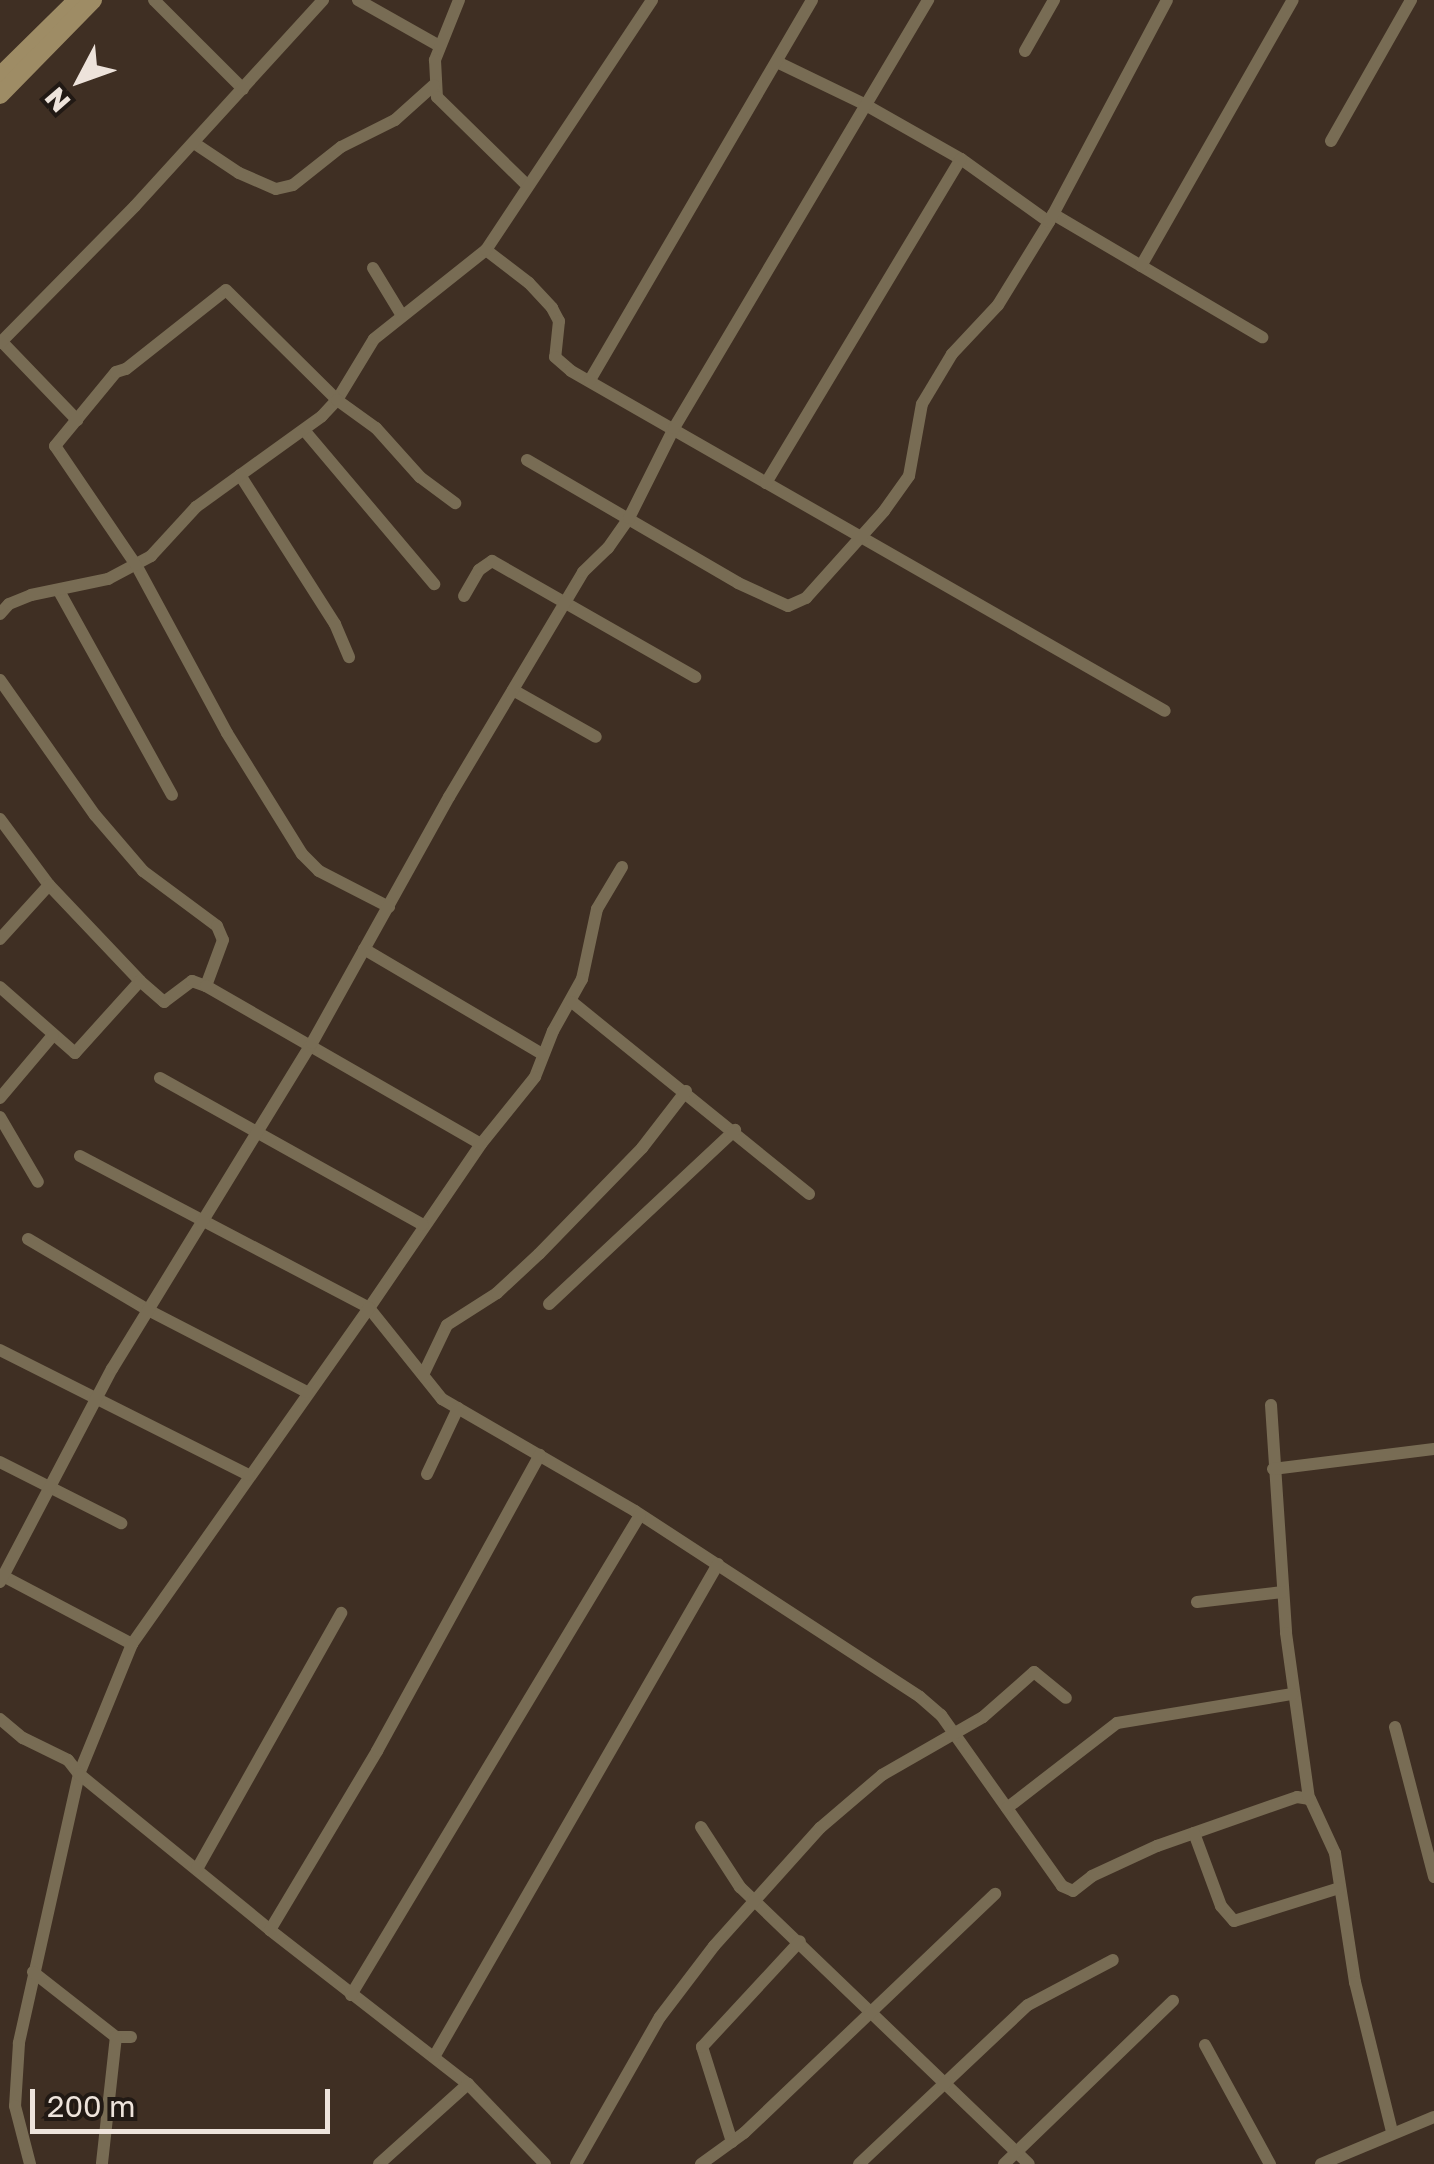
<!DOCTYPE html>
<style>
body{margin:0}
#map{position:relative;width:1434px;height:2164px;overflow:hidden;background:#3f2f23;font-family:"Golos Text",sans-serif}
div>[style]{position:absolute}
.street>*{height:12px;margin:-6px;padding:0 6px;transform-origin:6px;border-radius:6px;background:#786c54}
.secondary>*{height:18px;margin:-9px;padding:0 9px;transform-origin:9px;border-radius:9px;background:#9e8c65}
span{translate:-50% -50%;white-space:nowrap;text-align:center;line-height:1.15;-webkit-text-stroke:9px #211914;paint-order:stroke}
.north{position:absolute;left:30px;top:30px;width:100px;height:100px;-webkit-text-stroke:8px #211914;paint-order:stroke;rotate:229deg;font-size:28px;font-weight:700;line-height:40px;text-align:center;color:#ede3db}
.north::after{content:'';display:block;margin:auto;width:35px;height:45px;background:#ede3db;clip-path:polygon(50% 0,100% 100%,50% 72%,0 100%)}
.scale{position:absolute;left:30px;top:2089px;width:300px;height:45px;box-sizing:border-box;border:5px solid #ede3db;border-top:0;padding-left:12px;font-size:30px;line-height:35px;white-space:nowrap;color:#ede3db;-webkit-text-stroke:8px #211914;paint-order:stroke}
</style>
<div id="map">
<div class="street">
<i style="left:154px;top:0;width:126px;rotate:45deg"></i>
<i style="left:358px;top:0;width:92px;rotate:29.4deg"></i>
<i style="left:459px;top:0;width:65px;rotate:111.8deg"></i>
<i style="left:435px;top:60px;width:37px;rotate:87deg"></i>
<i style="left:437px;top:97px;width:127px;rotate:44.4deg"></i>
<i style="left:1025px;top:51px;width:59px;rotate:-60.4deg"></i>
<i style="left:777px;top:62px;width:97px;rotate:25.8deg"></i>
<i style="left:864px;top:104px;width:112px;rotate:29.6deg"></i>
<i style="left:961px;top:159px;width:108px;rotate:35.6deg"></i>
<i style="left:1331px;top:141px;width:162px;rotate:-60.4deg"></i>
<i style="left:194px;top:143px;width:54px;rotate:33.7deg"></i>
<i style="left:239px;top:173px;width:40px;rotate:23.4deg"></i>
<i style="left:276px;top:189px;width:17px;rotate:-13deg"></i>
<i style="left:293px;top:185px;width:61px;rotate:-38.4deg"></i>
<i style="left:341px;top:147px;width:60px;rotate:-26.6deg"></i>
<i style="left:395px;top:120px;width:52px;rotate:-41.9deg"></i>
<i style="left:1053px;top:214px;width:243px;rotate:30.5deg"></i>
<i style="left:486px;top:250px;width:54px;rotate:37.5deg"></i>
<i style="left:529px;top:283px;width:34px;rotate:47deg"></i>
<i style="left:552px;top:308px;width:15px;rotate:62deg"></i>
<i style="left:559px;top:321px;width:36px;rotate:96deg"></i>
<i style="left:555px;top:357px;width:21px;rotate:41deg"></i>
<i style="left:571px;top:371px;width:684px;rotate:29.79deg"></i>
<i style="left:1141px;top:266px;width:306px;rotate:-60.3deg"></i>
<i style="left:373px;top:268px;width:54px;rotate:58.7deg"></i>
<i style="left:1px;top:341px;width:110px;rotate:46.1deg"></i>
<i style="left:0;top:343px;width:192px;rotate:-45.4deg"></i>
<i style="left:135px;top:206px;width:279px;rotate:-47.6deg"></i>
<i style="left:590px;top:380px;width:440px;rotate:-59.7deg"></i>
<i style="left:304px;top:430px;width:202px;rotate:49.8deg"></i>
<i style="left:527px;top:460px;width:244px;rotate:30.2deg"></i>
<i style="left:738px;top:583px;width:55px;rotate:24.7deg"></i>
<i style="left:788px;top:606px;width:20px;rotate:-24deg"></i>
<i style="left:806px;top:598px;width:117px;rotate:-48.1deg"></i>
<i style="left:884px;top:511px;width:43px;rotate:-54.5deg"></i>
<i style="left:909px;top:476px;width:73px;rotate:-79.8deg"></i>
<i style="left:922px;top:404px;width:58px;rotate:-59deg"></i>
<i style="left:952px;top:354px;width:67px;rotate:-46.8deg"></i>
<i style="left:998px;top:305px;width:97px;rotate:-58.4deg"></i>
<i style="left:1049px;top:222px;width:251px;rotate:-62deg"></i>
<i style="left:240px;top:475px;width:177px;rotate:57.5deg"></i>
<i style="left:335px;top:624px;width:36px;rotate:67deg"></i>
<i style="left:766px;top:483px;width:378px;rotate:-59deg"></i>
<i style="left:59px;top:591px;width:233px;rotate:61deg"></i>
<i style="left:464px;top:596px;width:30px;rotate:-60deg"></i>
<i style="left:479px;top:570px;width:16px;rotate:-35deg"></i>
<i style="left:492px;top:561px;width:234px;rotate:29.7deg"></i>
<i style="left:0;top:614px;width:13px;rotate:-48deg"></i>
<i style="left:9px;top:604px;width:24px;rotate:-22deg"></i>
<i style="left:31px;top:595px;width:79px;rotate:-11.7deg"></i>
<i style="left:108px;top:579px;width:49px;rotate:-28.1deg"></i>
<i style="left:151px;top:556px;width:67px;rotate:-47.4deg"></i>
<i style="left:196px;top:507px;width:155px;rotate:-35.8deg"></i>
<i style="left:322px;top:416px;width:22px;rotate:-47deg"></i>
<i style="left:337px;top:400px;width:71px;rotate:-58.8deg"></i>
<i style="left:374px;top:339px;width:143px;rotate:-38.5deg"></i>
<i style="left:486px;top:250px;width:300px;rotate:-56.4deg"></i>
<i style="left:0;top:680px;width:165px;rotate:54.9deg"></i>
<i style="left:95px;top:815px;width:74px;rotate:49.4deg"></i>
<i style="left:143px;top:871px;width:92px;rotate:36.6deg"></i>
<i style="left:217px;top:926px;width:15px;rotate:67deg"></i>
<i style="left:223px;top:940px;width:49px;rotate:110.3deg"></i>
<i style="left:513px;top:690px;width:95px;rotate:29.5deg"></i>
<i style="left:0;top:819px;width:82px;rotate:53.4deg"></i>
<i style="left:49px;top:885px;width:132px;rotate:46.5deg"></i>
<i style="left:140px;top:981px;width:97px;rotate:132.1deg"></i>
<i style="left:75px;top:1053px;width:100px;rotate:-138.7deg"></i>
<i style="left:622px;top:867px;width:49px;rotate:120.8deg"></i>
<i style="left:597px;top:909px;width:72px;rotate:102.1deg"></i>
<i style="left:582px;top:979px;width:60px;rotate:119.1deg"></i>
<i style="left:553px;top:1031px;width:49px;rotate:111.4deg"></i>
<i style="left:535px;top:1077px;width:86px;rotate:128.9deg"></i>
<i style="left:481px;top:1144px;width:199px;rotate:124.3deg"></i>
<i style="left:369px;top:1308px;width:117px;rotate:51.3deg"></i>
<i style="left:442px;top:1399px;width:223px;rotate:30.1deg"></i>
<i style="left:635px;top:1511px;width:340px;rotate:33.1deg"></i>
<i style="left:920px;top:1697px;width:28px;rotate:41deg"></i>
<i style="left:941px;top:1715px;width:209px;rotate:54.7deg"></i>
<i style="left:1062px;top:1886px;width:12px;rotate:24deg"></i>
<i style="left:1073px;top:1891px;width:24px;rotate:-38deg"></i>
<i style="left:1092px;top:1876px;width:72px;rotate:-24.8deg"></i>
<i style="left:1157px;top:1846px;width:148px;rotate:-19.3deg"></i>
<i style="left:1297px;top:1797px;width:13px;rotate:9deg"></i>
<i style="left:1310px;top:1799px;width:60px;rotate:65.2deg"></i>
<i style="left:1335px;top:1853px;width:131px;rotate:81.2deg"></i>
<i style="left:1355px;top:1982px;width:154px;rotate:76.1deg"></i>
<i style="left:389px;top:907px;width:79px;rotate:-152.8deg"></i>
<i style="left:319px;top:871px;width:24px;rotate:-135deg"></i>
<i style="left:302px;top:854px;width:142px;rotate:-121.8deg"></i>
<i style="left:227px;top:733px;width:191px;rotate:-118.4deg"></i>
<i style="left:136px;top:565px;width:144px;rotate:-124.2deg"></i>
<i style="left:55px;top:446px;width:96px;rotate:-50.5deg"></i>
<i style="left:116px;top:372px;width:10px;rotate:-17deg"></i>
<i style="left:126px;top:369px;width:127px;rotate:-38.3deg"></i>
<i style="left:226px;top:290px;width:156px;rotate:44.7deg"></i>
<i style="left:337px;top:400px;width:48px;rotate:35.7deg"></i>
<i style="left:376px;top:428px;width:66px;rotate:48.1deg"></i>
<i style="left:420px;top:477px;width:44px;rotate:36.6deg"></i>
<i style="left:0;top:939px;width:73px;rotate:-47.8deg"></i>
<i style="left:364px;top:949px;width:207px;rotate:30.5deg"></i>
<i style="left:140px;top:981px;width:32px;rotate:41deg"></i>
<i style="left:164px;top:1002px;width:35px;rotate:-37deg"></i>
<i style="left:192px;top:981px;width:15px;rotate:20deg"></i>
<i style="left:206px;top:986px;width:317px;rotate:29.9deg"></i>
<i style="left:572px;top:1002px;width:305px;rotate:39deg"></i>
<i style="left:160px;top:1078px;width:301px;rotate:29.2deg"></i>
<i style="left:0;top:1098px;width:82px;rotate:-49.9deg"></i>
<i style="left:0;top:1117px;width:75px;rotate:59.7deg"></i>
<i style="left:80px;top:1156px;width:327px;rotate:27.7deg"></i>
<i style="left:369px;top:1308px;width:411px;rotate:125.2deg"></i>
<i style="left:28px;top:1239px;width:139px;rotate:30.6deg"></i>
<i style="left:148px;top:1310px;width:179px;rotate:27.3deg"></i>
<i style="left:549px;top:1304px;width:255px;rotate:-43.1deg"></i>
<i style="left:0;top:1350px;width:278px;rotate:26.7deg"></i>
<i style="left:423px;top:1375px;width:55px;rotate:-64.4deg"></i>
<i style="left:447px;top:1325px;width:59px;rotate:-32.6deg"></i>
<i style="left:497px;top:1293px;width:57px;rotate:-42.9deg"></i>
<i style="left:539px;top:1254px;width:148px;rotate:-45.8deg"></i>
<i style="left:642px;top:1148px;width:72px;rotate:-52.3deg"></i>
<i style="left:1271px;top:1405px;width:228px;rotate:86.2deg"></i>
<i style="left:1286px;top:1633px;width:168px;rotate:82.1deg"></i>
<i style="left:0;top:1462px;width:136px;rotate:26.8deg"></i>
<i style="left:1273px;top:1469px;width:162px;rotate:-7.1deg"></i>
<i style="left:427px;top:1474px;width:73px;rotate:-64.8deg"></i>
<i style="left:3px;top:1576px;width:146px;rotate:27.8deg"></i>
<i style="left:132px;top:1644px;width:140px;rotate:112.2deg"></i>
<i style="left:79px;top:1774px;width:276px;rotate:102.6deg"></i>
<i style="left:19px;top:2043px;width:63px;rotate:93.6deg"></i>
<i style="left:15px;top:2106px;width:60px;rotate:75.5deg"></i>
<i style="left:0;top:1582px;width:241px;rotate:-62.3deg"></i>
<i style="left:112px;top:1369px;width:382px;rotate:-58.5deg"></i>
<i style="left:312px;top:1043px;width:282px;rotate:-60.9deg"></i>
<i style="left:449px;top:797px;width:262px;rotate:-59.2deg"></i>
<i style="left:583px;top:572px;width:35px;rotate:-44deg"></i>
<i style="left:608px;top:548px;width:37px;rotate:-55deg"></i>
<i style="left:629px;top:518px;width:101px;rotate:-63.4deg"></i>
<i style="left:674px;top:428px;width:498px;rotate:-59.3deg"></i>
<i style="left:1197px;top:1602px;width:86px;rotate:-6.7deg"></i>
<i style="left:0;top:1719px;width:30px;rotate:40deg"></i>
<i style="left:23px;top:1738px;width:50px;rotate:26.1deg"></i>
<i style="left:68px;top:1760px;width:18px;rotate:52deg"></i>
<i style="left:79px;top:1774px;width:247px;rotate:39.2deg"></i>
<i style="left:270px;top:1930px;width:251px;rotate:37.9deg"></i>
<i style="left:468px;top:2084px;width:111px;rotate:46.1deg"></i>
<i style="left:1395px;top:1727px;width:155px;rotate:75.4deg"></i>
<i style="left:1007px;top:1808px;width:139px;rotate:-37.7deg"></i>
<i style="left:1117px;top:1723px;width:178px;rotate:-9.4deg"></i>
<i style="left:701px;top:1827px;width:72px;rotate:57deg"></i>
<i style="left:740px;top:1887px;width:400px;rotate:43.8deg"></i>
<i style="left:1194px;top:1833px;width:78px;rotate:69.7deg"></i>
<i style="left:1221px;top:1906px;width:20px;rotate:49deg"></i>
<i style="left:1234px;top:1921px;width:110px;rotate:-17.4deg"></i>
<i style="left:197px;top:1869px;width:294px;rotate:-60.6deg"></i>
<i style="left:270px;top:1930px;width:209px;rotate:-59.1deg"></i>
<i style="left:377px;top:1751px;width:338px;rotate:-61.2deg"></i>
<i style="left:33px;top:1972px;width:105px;rotate:38.1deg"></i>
<i style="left:116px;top:2037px;width:15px"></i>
<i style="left:351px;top:1995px;width:560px;rotate:-58.95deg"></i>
<i style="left:1205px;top:2045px;width:136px;rotate:61.4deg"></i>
<i style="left:434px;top:2057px;width:569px;rotate:-60.06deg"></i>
<i style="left:732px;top:2142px;width:100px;rotate:-107.5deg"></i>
<i style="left:702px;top:2047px;width:144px;rotate:-47.2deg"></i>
<i style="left:102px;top:2163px;width:127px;rotate:-83.7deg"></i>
<i style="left:379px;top:2164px;width:120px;rotate:-42deg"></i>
<i style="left:576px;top:2164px;width:169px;rotate:-60.3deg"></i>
<i style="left:660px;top:2017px;width:89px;rotate:-52.7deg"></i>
<i style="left:714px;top:1946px;width:159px;rotate:-48.1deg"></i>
<i style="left:820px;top:1828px;width:82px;rotate:-40.5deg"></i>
<i style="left:882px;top:1775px;width:116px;rotate:-29.9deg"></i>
<i style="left:983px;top:1717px;width:68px;rotate:-41.4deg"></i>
<i style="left:1034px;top:1672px;width:41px;rotate:39.1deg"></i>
<i style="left:701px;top:2164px;width:53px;rotate:-35.8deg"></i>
<i style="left:744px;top:2133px;width:347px;rotate:-43.6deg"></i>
<i style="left:859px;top:2164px;width:232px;rotate:-43.3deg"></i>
<i style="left:1028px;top:2005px;width:96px;rotate:-27.9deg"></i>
<i style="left:1004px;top:2164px;width:235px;rotate:-44deg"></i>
<i style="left:1321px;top:2164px;width:122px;rotate:-22.6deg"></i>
</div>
<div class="secondary">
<i style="left:0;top:76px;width:108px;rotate:-44.6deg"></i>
<i style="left:0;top:95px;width:133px;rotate:-45.6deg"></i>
</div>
<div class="north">N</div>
<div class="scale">200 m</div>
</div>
